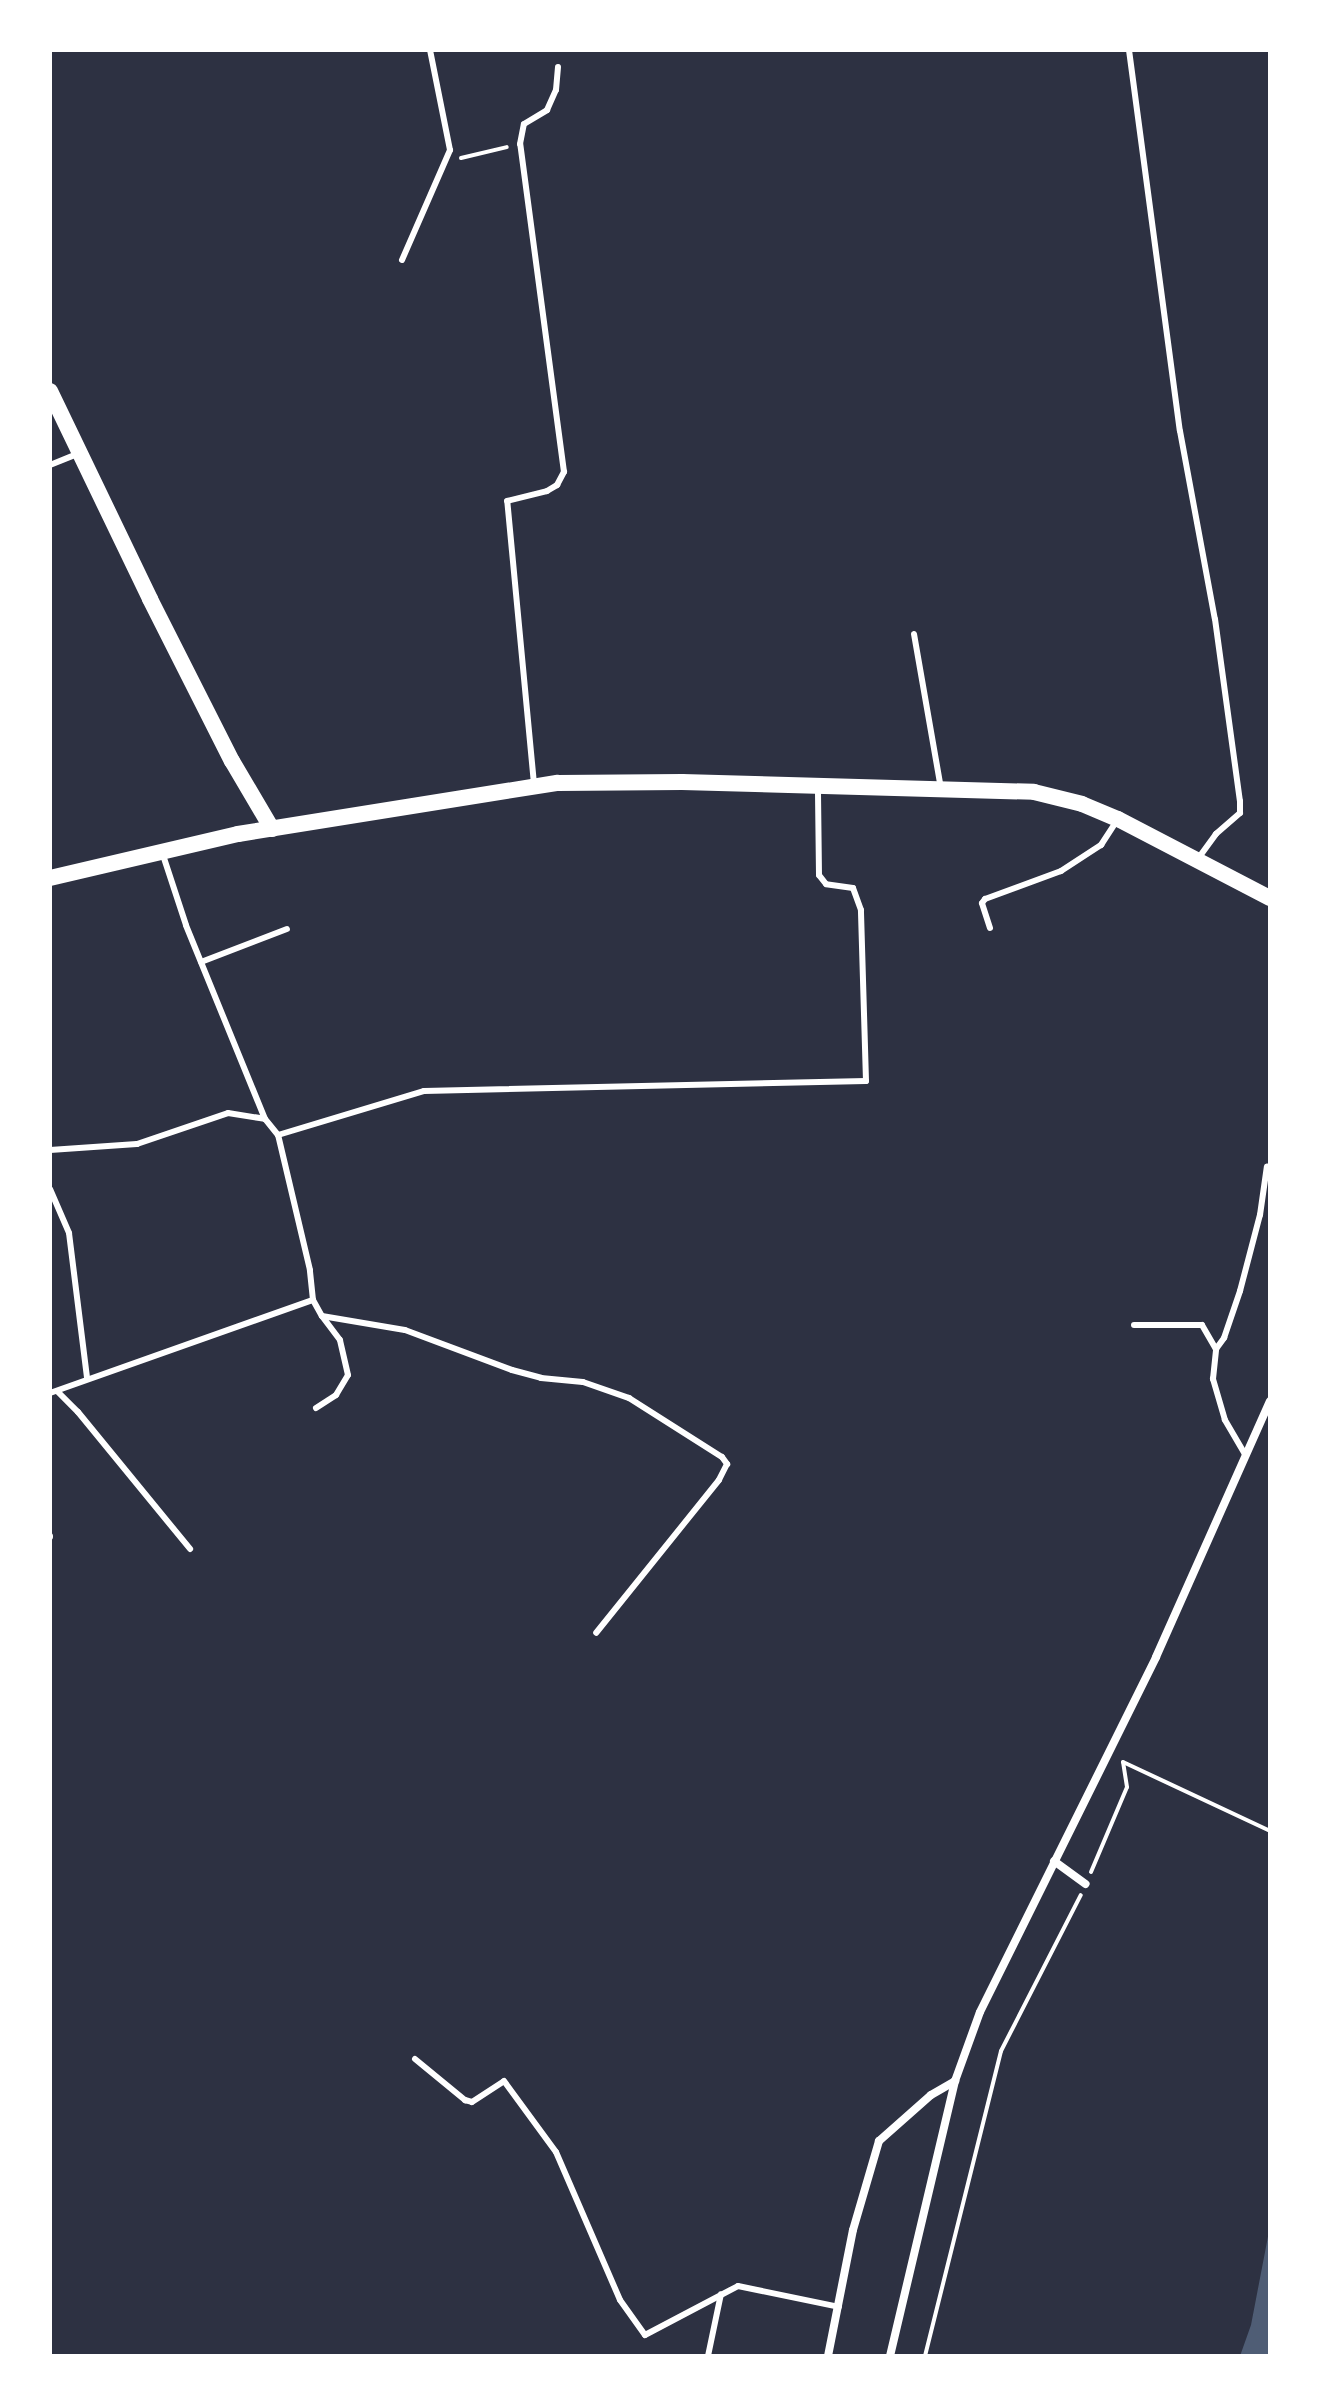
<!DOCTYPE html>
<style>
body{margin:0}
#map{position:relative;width:1320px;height:2406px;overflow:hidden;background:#2d3142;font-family:Poppins,sans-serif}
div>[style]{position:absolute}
.water>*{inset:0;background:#4f5d75}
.path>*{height:4px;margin:-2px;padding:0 2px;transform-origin:2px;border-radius:2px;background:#fff}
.service>*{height:6px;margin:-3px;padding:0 3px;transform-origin:3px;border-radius:3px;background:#fff}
.minor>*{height:8px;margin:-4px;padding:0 4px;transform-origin:4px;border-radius:4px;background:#fff}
.secondary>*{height:16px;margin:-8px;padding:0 8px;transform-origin:8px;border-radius:8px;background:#fff}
span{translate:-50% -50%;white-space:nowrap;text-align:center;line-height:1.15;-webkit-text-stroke:8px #fff;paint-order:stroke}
.frame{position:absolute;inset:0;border:52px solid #fff;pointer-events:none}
</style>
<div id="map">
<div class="water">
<i style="clip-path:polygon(1270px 2226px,1270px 2356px,1240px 2356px,1251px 2325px)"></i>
</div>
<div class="path">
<i style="left:461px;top:158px;width:47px;rotate:-13.4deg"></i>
<i style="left:1123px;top:1762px;width:162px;rotate:25.1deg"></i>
<i style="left:1091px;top:1872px;width:92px;rotate:-67deg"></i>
<i style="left:1127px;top:1787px;width:25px;rotate:-99deg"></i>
<i style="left:925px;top:2356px;width:314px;rotate:-76deg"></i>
<i style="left:1001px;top:2051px;width:175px;rotate:-62.9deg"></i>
</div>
<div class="service">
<i style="left:1129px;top:50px;width:384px;rotate:82.4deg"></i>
<i style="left:1180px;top:431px;width:191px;rotate:79.5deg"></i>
<i style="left:1215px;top:619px;width:184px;rotate:82.2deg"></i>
<i style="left:1240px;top:801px;width:12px;rotate:90deg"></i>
<i style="left:1240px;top:813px;width:32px;rotate:139deg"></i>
<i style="left:1216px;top:834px;width:31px;rotate:126deg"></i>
<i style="left:402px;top:260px;width:120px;rotate:-66.4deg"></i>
<i style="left:450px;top:150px;width:102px;rotate:-101.3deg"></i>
<i style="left:50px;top:465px;width:31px;rotate:-22deg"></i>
<i style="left:914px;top:634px;width:157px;rotate:80.1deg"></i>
<i style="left:534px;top:784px;width:284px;rotate:-95.4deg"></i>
<i style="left:507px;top:501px;width:41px;rotate:-14deg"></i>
<i style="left:547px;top:491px;width:12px;rotate:-31deg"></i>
<i style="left:557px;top:485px;width:15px;rotate:-62deg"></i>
<i style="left:564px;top:472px;width:331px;rotate:-97.6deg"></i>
<i style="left:520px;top:144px;width:20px;rotate:-79deg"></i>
<i style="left:524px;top:124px;width:27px;rotate:-31deg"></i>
<i style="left:547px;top:110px;width:22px;rotate:-66deg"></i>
<i style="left:556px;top:90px;width:23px;rotate:-85deg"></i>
<i style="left:990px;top:928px;width:26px;rotate:-108deg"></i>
<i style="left:982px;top:903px;width:5px;rotate:-53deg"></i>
<i style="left:985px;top:899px;width:81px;rotate:-20.2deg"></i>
<i style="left:1061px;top:871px;width:48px;rotate:-33deg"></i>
<i style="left:1101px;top:845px;width:27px;rotate:-57deg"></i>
<i style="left:201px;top:962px;width:92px;rotate:-21deg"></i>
<i style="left:278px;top:1135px;width:152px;rotate:-16.8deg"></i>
<i style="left:424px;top:1091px;width:442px;rotate:-1.3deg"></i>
<i style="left:866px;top:1081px;width:171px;rotate:-91.7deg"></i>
<i style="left:861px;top:910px;width:23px;rotate:-110deg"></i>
<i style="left:853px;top:888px;width:27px;rotate:-172deg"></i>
<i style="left:826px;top:884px;width:11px;rotate:-128deg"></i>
<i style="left:819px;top:875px;width:88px;rotate:-90.7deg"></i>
<i style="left:50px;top:1150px;width:87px;rotate:-3.9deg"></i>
<i style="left:137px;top:1144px;width:96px;rotate:-18.8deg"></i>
<i style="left:228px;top:1113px;width:37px;rotate:9deg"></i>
<i style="left:50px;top:1189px;width:48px;rotate:66.6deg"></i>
<i style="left:69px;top:1233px;width:146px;rotate:82.9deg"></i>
<i style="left:313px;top:1300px;width:18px;rotate:61deg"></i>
<i style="left:322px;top:1316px;width:84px;rotate:9.6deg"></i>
<i style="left:405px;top:1330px;width:114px;rotate:20.5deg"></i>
<i style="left:512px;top:1370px;width:30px;rotate:15deg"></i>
<i style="left:541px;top:1378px;width:42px;rotate:5.4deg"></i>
<i style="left:583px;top:1382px;width:49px;rotate:19.2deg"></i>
<i style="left:629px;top:1398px;width:110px;rotate:32.4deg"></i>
<i style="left:722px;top:1457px;width:9px;rotate:54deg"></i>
<i style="left:727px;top:1464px;width:18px;rotate:117deg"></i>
<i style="left:719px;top:1480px;width:196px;rotate:128.8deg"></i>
<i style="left:1134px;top:1325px;width:68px"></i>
<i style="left:1202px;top:1325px;width:28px;rotate:60deg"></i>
<i style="left:58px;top:1392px;width:28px;rotate:45deg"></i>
<i style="left:78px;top:1412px;width:177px;rotate:50.7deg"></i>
<i style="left:50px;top:1393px;width:279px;rotate:-19.5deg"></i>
<i style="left:313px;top:1300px;width:30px;rotate:-96deg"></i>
<i style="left:310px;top:1270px;width:139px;rotate:-103.3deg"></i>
<i style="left:278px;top:1135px;width:21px;rotate:-129deg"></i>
<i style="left:265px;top:1119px;width:209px;rotate:-112.2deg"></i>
<i style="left:186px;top:925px;width:74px;rotate:-108.2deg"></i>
<i style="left:316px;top:1408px;width:24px;rotate:-33deg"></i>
<i style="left:336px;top:1395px;width:23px;rotate:-59deg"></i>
<i style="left:348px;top:1375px;width:36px;rotate:-103deg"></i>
<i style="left:340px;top:1340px;width:30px;rotate:-127deg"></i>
<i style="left:1246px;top:1456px;width:42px;rotate:-120.3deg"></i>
<i style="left:1225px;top:1420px;width:43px;rotate:-106.3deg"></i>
<i style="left:1213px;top:1379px;width:30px;rotate:-84deg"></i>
<i style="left:1216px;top:1349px;width:14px;rotate:-54deg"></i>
<i style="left:1224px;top:1338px;width:50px;rotate:-71.2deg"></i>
<i style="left:1240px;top:1291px;width:79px;rotate:-75.3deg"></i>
<i style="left:1260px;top:1215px;width:49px;rotate:-81.9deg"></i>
<i style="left:50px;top:1537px;width:1px;rotate:-90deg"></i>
<i style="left:415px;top:2059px;width:65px;rotate:39.4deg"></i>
<i style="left:465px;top:2100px;width:7px;rotate:16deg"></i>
<i style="left:472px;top:2102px;width:38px;rotate:-33deg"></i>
<i style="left:504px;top:2081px;width:88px;rotate:53.8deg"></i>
<i style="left:556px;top:2152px;width:161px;rotate:66.6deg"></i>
<i style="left:620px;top:2300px;width:43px;rotate:54.5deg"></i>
<i style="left:645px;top:2335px;width:105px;rotate:-27.8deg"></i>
<i style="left:738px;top:2286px;width:103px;rotate:11.7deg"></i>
<i style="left:708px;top:2356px;width:63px;rotate:-78.2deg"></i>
</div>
<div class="minor">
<i style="left:1054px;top:1861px;width:39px;rotate:36deg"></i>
<i style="left:828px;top:2356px;width:128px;rotate:-78.8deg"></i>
<i style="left:853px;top:2230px;width:93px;rotate:-73.7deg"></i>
<i style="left:879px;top:2141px;width:69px;rotate:-41.5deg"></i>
<i style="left:931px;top:2095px;width:28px;rotate:-30deg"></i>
<i style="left:890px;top:2356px;width:283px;rotate:-76.7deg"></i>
<i style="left:955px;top:2081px;width:73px;rotate:-70.1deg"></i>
<i style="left:980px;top:2012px;width:396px;rotate:-63.6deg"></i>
<i style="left:1156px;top:1657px;width:280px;rotate:-66deg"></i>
</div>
<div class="secondary">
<i style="left:50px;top:391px;width:231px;rotate:64.3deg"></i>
<i style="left:150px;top:599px;width:182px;rotate:63.2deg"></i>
<i style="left:232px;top:761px;width:79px;rotate:59.5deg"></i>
<i style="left:50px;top:878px;width:193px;rotate:-13.2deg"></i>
<i style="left:238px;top:834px;width:324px;rotate:-9.1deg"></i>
<i style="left:558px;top:783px;width:124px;rotate:-0.5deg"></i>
<i style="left:682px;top:782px;width:352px;rotate:1.6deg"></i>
<i style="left:1034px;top:792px;width:49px;rotate:14deg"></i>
<i style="left:1082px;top:804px;width:39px;rotate:23deg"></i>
<i style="left:1118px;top:819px;width:171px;rotate:27.5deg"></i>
</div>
<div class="frame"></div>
</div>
